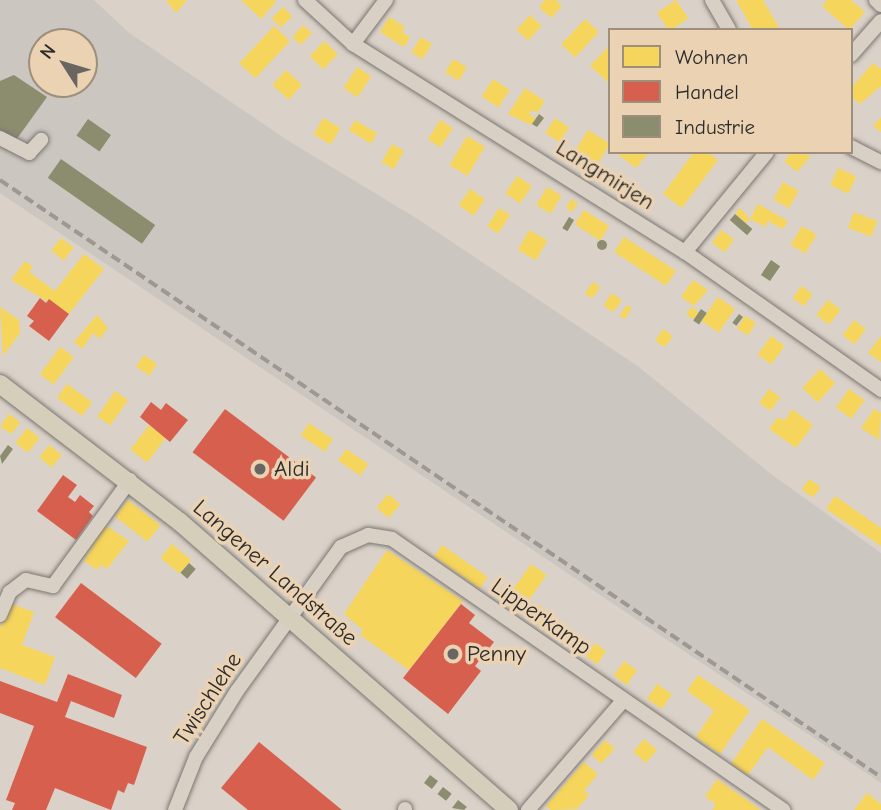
<!DOCTYPE html>
<meta charset="utf-8">
<style>
body{margin:0}
#map{position:relative;width:881px;height:810px;overflow:hidden;background:#dad2c8;font-family:"Comic Neue",sans-serif}
div>[style]{position:absolute}
.built>*{inset:0;background:#cbc6c0}
.homes>*{inset:0;background:#f6d55c;transform-origin:0 0}
.shops>*{inset:0;background:#d6604d;transform-origin:0 0}
.industry>*{inset:0;background:#8c8c6e;transform-origin:0 0}
.round{border-radius:50%}
.roads{filter:drop-shadow(0 0 2px #7a7672) drop-shadow(0 0 2px #7a7672)}
.minor>*{height:14px;margin:-7px;padding:0 7px;transform-origin:7px;border-radius:7px;background:#d8cfc5}
.major>*{height:18px;margin:-9px;padding:0 9px;transform-origin:9px;border-radius:9px;background:#d5cebb}
.rail>*{height:3.5px;margin-top:-1.75px;transform-origin:0;background:repeating-linear-gradient(90deg,#9e9891 0 10px,transparent 0 15px)}
.dots>*{width:19px;height:19px;translate:-50% -50%;box-sizing:border-box;border:4px solid #ead2b2;border-radius:50%}
span{translate:-50% -50%;white-space:nowrap;text-align:center;line-height:1.15;-webkit-text-stroke:7px #ead2b2;paint-order:stroke}
.street-label{font-size:23px;color:#2b2b2b}
.poi-label{font-size:23px;color:#2b2b2b}
.left{translate:0 -50%;text-align:left}
.legend{position:absolute;left:608px;top:28px;width:245px;height:126px;box-sizing:border-box;background:#ead2b2;border:2px solid #9e8f7c;margin:0;padding:9px 12px;list-style:none;font-size:21px;color:#2b2b2b}
.legend li{display:flex;align-items:center;gap:14px;height:35px}
.legend b{width:35px;border:2px solid #9e8f7c}
.north{position:absolute;left:28px;top:28px;width:70px;height:70px;box-sizing:border-box;background:#ead2b2;border:2px solid #9e8f7c;border-radius:50%;rotate:307deg;font-size:19px;font-weight:700;line-height:28px;text-align:center;color:#2b2b2b}
.north::after{content:'';display:block;margin:auto;width:24px;height:32px;background:#686562;clip-path:polygon(50% 0,100% 100%,50% 72%,0 100%)}
</style>
<div id="map">
<div class="built">
<i style="clip-path:polygon(evenodd,0 0,94px 0,128px 32px,287px 140px,416px 218px,639px 367px,771px 474px,881px 553px,881px 783px,0 193px,0 0,42px 42px,84px 42px,84px 84px,42px 84px,42px 42px)"></i>
</div>
<div class="homes">
<i style="clip-path:polygon(166px 0,187px 0,176px 13px)"></i>
<i style="clip-path:polygon(241px 0,274px 0,276px 2px,261px 19px)"></i>
<i style="clip-path:polygon(545px 0,556px 0,562px 6px,551px 18px,539px 7px)"></i>
<i style="left:676px;top:0;width:22px;height:23px;rotate:56deg"></i>
<i style="clip-path:polygon(736px 0,763px 0,779px 28px,753px 30px)"></i>
<i style="clip-path:polygon(827px 0,851px 0,865px 12px,849px 30px,822px 6px)"></i>
<i style="left:283px;top:7px;width:13px;height:16px;rotate:45deg"></i>
<i style="left:530px;top:15px;width:16px;height:20px;rotate:43deg"></i>
<i style="clip-path:polygon(389px 17px,405px 27px,402px 32px,410px 37px,404px 47px,380px 32px)"></i>
<i style="left:585px;top:19px;width:19px;height:35px;rotate:43deg"></i>
<i style="left:303px;top:25px;width:12px;height:16px;rotate:42deg"></i>
<i style="left:274px;top:26px;width:22px;height:51px;rotate:43deg"></i>
<i style="left:421px;top:37px;width:13px;height:18px;rotate:32deg"></i>
<i style="left:324px;top:41px;width:19px;height:21px;rotate:43deg"></i>
<i style="clip-path:polygon(610px 45px,610px 80px,608px 82px,590px 66px)"></i>
<i style="left:453px;top:59px;width:16px;height:16px;rotate:30deg"></i>
<i style="clip-path:polygon(873px 63px,881px 69px,881px 86px,860px 104px,851px 97px,851px 88px)"></i>
<i style="left:357px;top:67px;width:17px;height:25px;rotate:33deg"></i>
<i style="left:286px;top:70px;width:22px;height:20px;rotate:43deg"></i>
<i style="left:493px;top:79px;width:20px;height:21px;rotate:33deg"></i>
<i style="clip-path:polygon(525px 88px,545px 101px,537px 113px,532px 110px,529px 114px,536px 119px,531px 125px,508px 114px)"></i>
<i style="clip-path:polygon(881px 117px,881px 132px,873px 126px)"></i>
<i style="left:323px;top:118px;width:20px;height:19px;rotate:30deg"></i>
<i style="left:555px;top:118px;width:17px;height:18px;rotate:33deg"></i>
<i style="left:355px;top:120px;width:26px;height:12px;rotate:31deg"></i>
<i style="left:440px;top:120px;width:15px;height:23px;rotate:32deg"></i>
<i style="left:588px;top:130px;width:26px;height:27px;rotate:32deg"></i>
<i style="left:467px;top:136px;width:21px;height:34px;rotate:31deg"></i>
<i style="left:392px;top:144px;width:14px;height:21px;rotate:30deg"></i>
<i style="clip-path:polygon(615px 152px,649px 152px,636px 168px)"></i>
<i style="clip-path:polygon(694px 152px,707px 152px,718px 160px,682px 208px,663px 194px)"></i>
<i style="clip-path:polygon(792px 152px,811px 156px,797px 172px,784px 161px)"></i>
<i style="left:838px;top:168px;width:20px;height:19px;rotate:24deg"></i>
<i style="left:517px;top:176px;width:18px;height:21px;rotate:34deg"></i>
<i style="left:783px;top:182px;width:18px;height:20px;rotate:29deg"></i>
<i style="left:547px;top:187px;width:17px;height:21px;rotate:31deg"></i>
<i style="left:470px;top:189px;width:18px;height:20px;rotate:34deg"></i>
<i style="clip-path:polygon(571px 199px,578px 203px,572px 212px,566px 208px)"></i>
<i style="clip-path:polygon(758px 204px,788px 221px,783px 229px,768px 221px,765px 227px,750px 219px,746px 223px,735px 214px,740px 208px,750px 219px)"></i>
<i style="left:499px;top:208px;width:13px;height:22px;rotate:32deg"></i>
<i style="left:584px;top:210px;width:30px;height:17px;rotate:33deg"></i>
<i style="left:854px;top:212px;width:25px;height:17px;rotate:21deg"></i>
<i style="left:802px;top:226px;width:17px;height:22px;rotate:31deg"></i>
<i style="left:529px;top:230px;width:21px;height:23px;rotate:29deg"></i>
<i style="left:721px;top:230px;width:16px;height:16px;rotate:35deg"></i>
<i style="left:624px;top:237px;width:62px;height:18px;rotate:33deg"></i>
<i style="left:61px;top:238px;width:16px;height:16px;rotate:38deg"></i>
<i style="clip-path:polygon(84px 254px,104px 269px,69px 314px,11px 280px,25px 261px,33px 267px,29px 272px,55px 291px)"></i>
<i style="clip-path:polygon(693px 280px,708px 290px,694px 306px,681px 297px)"></i>
<i style="left:593px;top:282px;width:9px;height:14px;rotate:36deg"></i>
<i style="left:801px;top:286px;width:14px;height:15px;rotate:34deg"></i>
<i style="left:612px;top:293px;width:12px;height:15px;rotate:35deg"></i>
<i style="left:718px;top:297px;width:21px;height:29px;rotate:35deg"></i>
<i style="left:828px;top:300px;width:16px;height:19px;rotate:38deg"></i>
<i style="clip-path:polygon(627px 305px,632px 308px,625px 319px,619px 316px)"></i>
<i style="clip-path:polygon(0 307px,19px 320px,20px 333px,3px 356px)"></i>
<i style="left:691px;top:307px;width:9px;height:9px;rotate:32deg"></i>
<i style="clip-path:polygon(97px 315px,108px 328px,100px 339px,93px 333px,82px 349px,74px 342px)"></i>
<i style="left:745px;top:316px;width:13px;height:15px;rotate:32deg"></i>
<i style="left:854px;top:320px;width:15px;height:19px;rotate:37deg"></i>
<i style="left:663px;top:329px;width:12px;height:14px;rotate:35deg"></i>
<i style="left:771px;top:336px;width:17px;height:23px;rotate:36deg"></i>
<i style="clip-path:polygon(881px 336px,881px 362px,868px 353px)"></i>
<i style="left:60px;top:347px;width:17px;height:34px;rotate:36deg"></i>
<i style="left:144px;top:355px;width:16px;height:14px;rotate:35deg"></i>
<i style="left:820px;top:369px;width:21px;height:26px;rotate:43deg"></i>
<i style="left:67px;top:384px;width:31px;height:17px;rotate:36deg"></i>
<i style="left:769px;top:389px;width:14px;height:17px;rotate:36deg"></i>
<i style="left:849px;top:389px;width:19px;height:23px;rotate:35deg"></i>
<i style="left:115px;top:391px;width:16px;height:31px;rotate:35deg"></i>
<i style="clip-path:polygon(792px 409px,813px 425px,796px 448px,769px 429px,778px 417px,784px 421px)"></i>
<i style="clip-path:polygon(874px 409px,881px 413px,879px 440px,861px 428px)"></i>
<i style="left:9px;top:414px;width:14px;height:15px;rotate:36deg"></i>
<i style="left:309px;top:423px;width:29px;height:15px;rotate:34deg"></i>
<i style="left:149px;top:425px;width:21px;height:31px;rotate:37deg"></i>
<i style="left:27px;top:428px;width:16px;height:19px;rotate:38deg"></i>
<i style="left:49px;top:445px;width:16px;height:16px;rotate:38deg"></i>
<i style="left:346px;top:449px;width:27px;height:14px;rotate:34deg"></i>
<i style="left:809px;top:479px;width:14px;height:13px;rotate:34deg"></i>
<i style="left:388px;top:494px;width:16px;height:18px;rotate:40deg"></i>
<i style="clip-path:polygon(835px 496px,881px 528px,881px 546px,826px 509px)"></i>
<i style="left:128px;top:500px;width:41px;height:21px;rotate:38deg"></i>
<i style="clip-path:polygon(105px 525px,129px 541px,107px 569px,101px 565px,97px 570px,84px 561px)"></i>
<i style="left:172px;top:544px;width:25px;height:18px;rotate:40deg"></i>
<i style="left:442px;top:545px;width:56px;height:14px;rotate:35deg"></i>
<i style="clip-path:polygon(387px 550px,463px 601px,409px 670px,360px 635px,363px 630px,344px 614px)"></i>
<i style="left:531px;top:564px;width:19px;height:48px;rotate:35deg"></i>
<i style="clip-path:polygon(9px 603px,34px 612px,22px 645px,55px 657px,45px 685px,0 668px,0 629px)"></i>
<i style="left:537px;top:604px;width:15px;height:16px;rotate:37deg"></i>
<i style="left:595px;top:643px;width:14px;height:16px;rotate:36deg"></i>
<i style="left:624px;top:661px;width:16px;height:18px;rotate:35deg"></i>
<i style="clip-path:polygon(698px 675px,750px 710px,720px 754px,696px 737px,714px 710px,687px 691px)"></i>
<i style="left:657px;top:684px;width:18px;height:18px;rotate:34deg"></i>
<i style="clip-path:polygon(762px 719px,825px 763px,813px 780px,768px 747px,748px 775px,731px 764px)"></i>
<i style="left:644px;top:739px;width:17px;height:17px;rotate:40deg"></i>
<i style="left:605px;top:740px;width:13px;height:20px;rotate:42deg"></i>
<i style="clip-path:polygon(584px 762px,598px 774px,584px 791px,589px 795px,577px 809px,551px 810px,546px 806px)"></i>
<i style="clip-path:polygon(717px 779px,751px 803px,761px 810px,712px 810px,716px 804px,705px 797px)"></i>
<i style="clip-path:polygon(867px 793px,881px 804px,881px 810px,854px 810px)"></i>
</div>
<div class="shops">
<i style="clip-path:polygon(40px 298px,46px 303px,49px 299px,69px 314px,49px 341px,29px 326px,34px 321px,27px 316px)"></i>
<i style="clip-path:polygon(151px 402px,161px 410px,166px 403px,188px 420px,170px 442px,140px 417px)"></i>
<i style="left:225px;top:409px;width:114px;height:54px;rotate:37deg"></i>
<i style="clip-path:polygon(63px 475px,77px 485px,68px 497px,75px 502px,80px 495px,94px 506px,89px 512px,93px 516px,76px 540px,37px 511px)"></i>
<i style="left:81px;top:583px;width:101px;height:43px;rotate:37deg"></i>
<i style="clip-path:polygon(461px 604px,475px 615px,469px 623px,494px 642px,475px 666px,481px 671px,448px 714px,403px 678px)"></i>
<i style="clip-path:polygon(68px 674px,122px 695px,114px 718px,71px 701px,65px 717px,147px 747px,134px 785px,128px 783px,124px 793px,118px 790px,111px 810px,55px 788px,46px 810px,12px 810px,15px 803px,6px 800px,34px 726px,0 713px,0 681px,57px 702px)"></i>
<i style="clip-path:polygon(259px 742px,342px 810px,248px 810px,221px 788px)"></i>
</div>
<div class="industry">
<i style="clip-path:polygon(14px 75px,47px 97px,16px 140px,0 130px,0 81px)"></i>
<i style="clip-path:polygon(539px 114px,544px 118px,537px 127px,532px 124px)"></i>
<i style="left:88px;top:119px;width:28px;height:20px;rotate:35deg"></i>
<i style="left:61px;top:159px;width:115px;height:23px;rotate:35deg"></i>
<i style="left:735px;top:214px;width:23px;height:8px;rotate:41deg"></i>
<i style="left:569px;top:217px;width:6px;height:13px;rotate:31deg"></i>
<i class="round" style="left:597px;top:240px;width:10px;height:10px"></i>
<i style="left:771px;top:260px;width:11px;height:18px;rotate:34deg"></i>
<i style="left:701px;top:309px;width:7px;height:14px;rotate:34deg"></i>
<i style="left:739px;top:314px;width:5px;height:11px;rotate:37deg"></i>
<i style="clip-path:polygon(8px 445px,13px 449px,2px 464px,0 456px)"></i>
<i style="left:189px;top:563px;width:9px;height:13px;rotate:41deg"></i>
<i style="left:430px;top:775px;width:10px;height:10px;rotate:37deg"></i>
<i style="left:443px;top:787px;width:11px;height:9px;rotate:38deg"></i>
<i style="clip-path:polygon(458px 800px,467px 807px,464px 810px,452px 808px)"></i>
</div>
<div class="roads">
<div class="minor">
<i style="left:305px;top:0;width:65px;rotate:42.5deg"></i>
<i style="left:353px;top:44px;width:392px;rotate:32.1deg"></i>
<i style="left:685px;top:252px;width:240px;rotate:35.1deg"></i>
<i style="left:712px;top:0;width:34px;rotate:60deg"></i>
<i style="left:876px;top:0;width:7px;rotate:45deg"></i>
<i style="left:353px;top:44px;width:55px;rotate:-53.1deg"></i>
<i style="left:851px;top:55px;width:45px;rotate:-48.6deg"></i>
<i style="left:0;top:138px;width:33px;rotate:27deg"></i>
<i style="left:29px;top:153px;width:18px;rotate:-47deg"></i>
<i style="left:851px;top:147px;width:34px;rotate:27deg"></i>
<i style="left:685px;top:252px;width:129px;rotate:-50.6deg"></i>
<i style="left:0;top:615px;width:25px;rotate:-67deg"></i>
<i style="left:10px;top:592px;width:20px;rotate:-37deg"></i>
<i style="left:26px;top:580px;width:28px;rotate:13deg"></i>
<i style="left:53px;top:586px;width:131px;rotate:-54deg"></i>
<i style="left:175px;top:810px;width:57px;rotate:-68.4deg"></i>
<i style="left:196px;top:757px;width:78px;rotate:-58.2deg"></i>
<i style="left:237px;top:691px;width:178px;rotate:-54.2deg"></i>
<i style="left:341px;top:547px;width:30px;rotate:-24deg"></i>
<i style="left:368px;top:535px;width:24px;rotate:9deg"></i>
<i style="left:392px;top:539px;width:476px;rotate:34.7deg"></i>
<i style="left:405px;top:810px;width:1px;rotate:-90deg"></i>
<i style="left:528px;top:810px;width:143px;rotate:-49deg"></i>
</div>
<div class="major">
<i style="left:0;top:384px;width:227px;rotate:37.5deg"></i>
<i style="left:180px;top:522px;width:437px;rotate:41.2deg"></i>
</div>
</div>
<div class="rail">
<i style="left:0;top:180px;width:1064px;rotate:34.12deg"></i>
</div>
<div class="dots">
<i style="left:260px;top:469px;background:#686562"></i>
<i style="left:453px;top:654px;background:#686562"></i>
</div>
<div class="street-label">
<span style="left:605px;top:175px;rotate:32deg">Langmirjen</span>
<span style="left:275px;top:573px;rotate:41deg">Langener Landstraße</span>
<span style="left:541px;top:617px;rotate:35deg">Lipperkamp</span>
<span style="left:208px;top:699px;rotate:-57deg">Twischlehe</span>
</div>
<div class="poi-label">
<span class="left" style="left:274px;top:469px">Aldi</span>
<span class="left" style="left:467px;top:654px">Penny</span>
</div>
<ul class="legend">
<li><b style="height:19px;background:#f6d55c"></b>Wohnen</li>
<li><b style="height:19px;background:#d6604d"></b>Handel</li>
<li><b style="height:19px;background:#8c8c6e"></b>Industrie</li>
</ul>
<div class="north">N</div>
</div>
